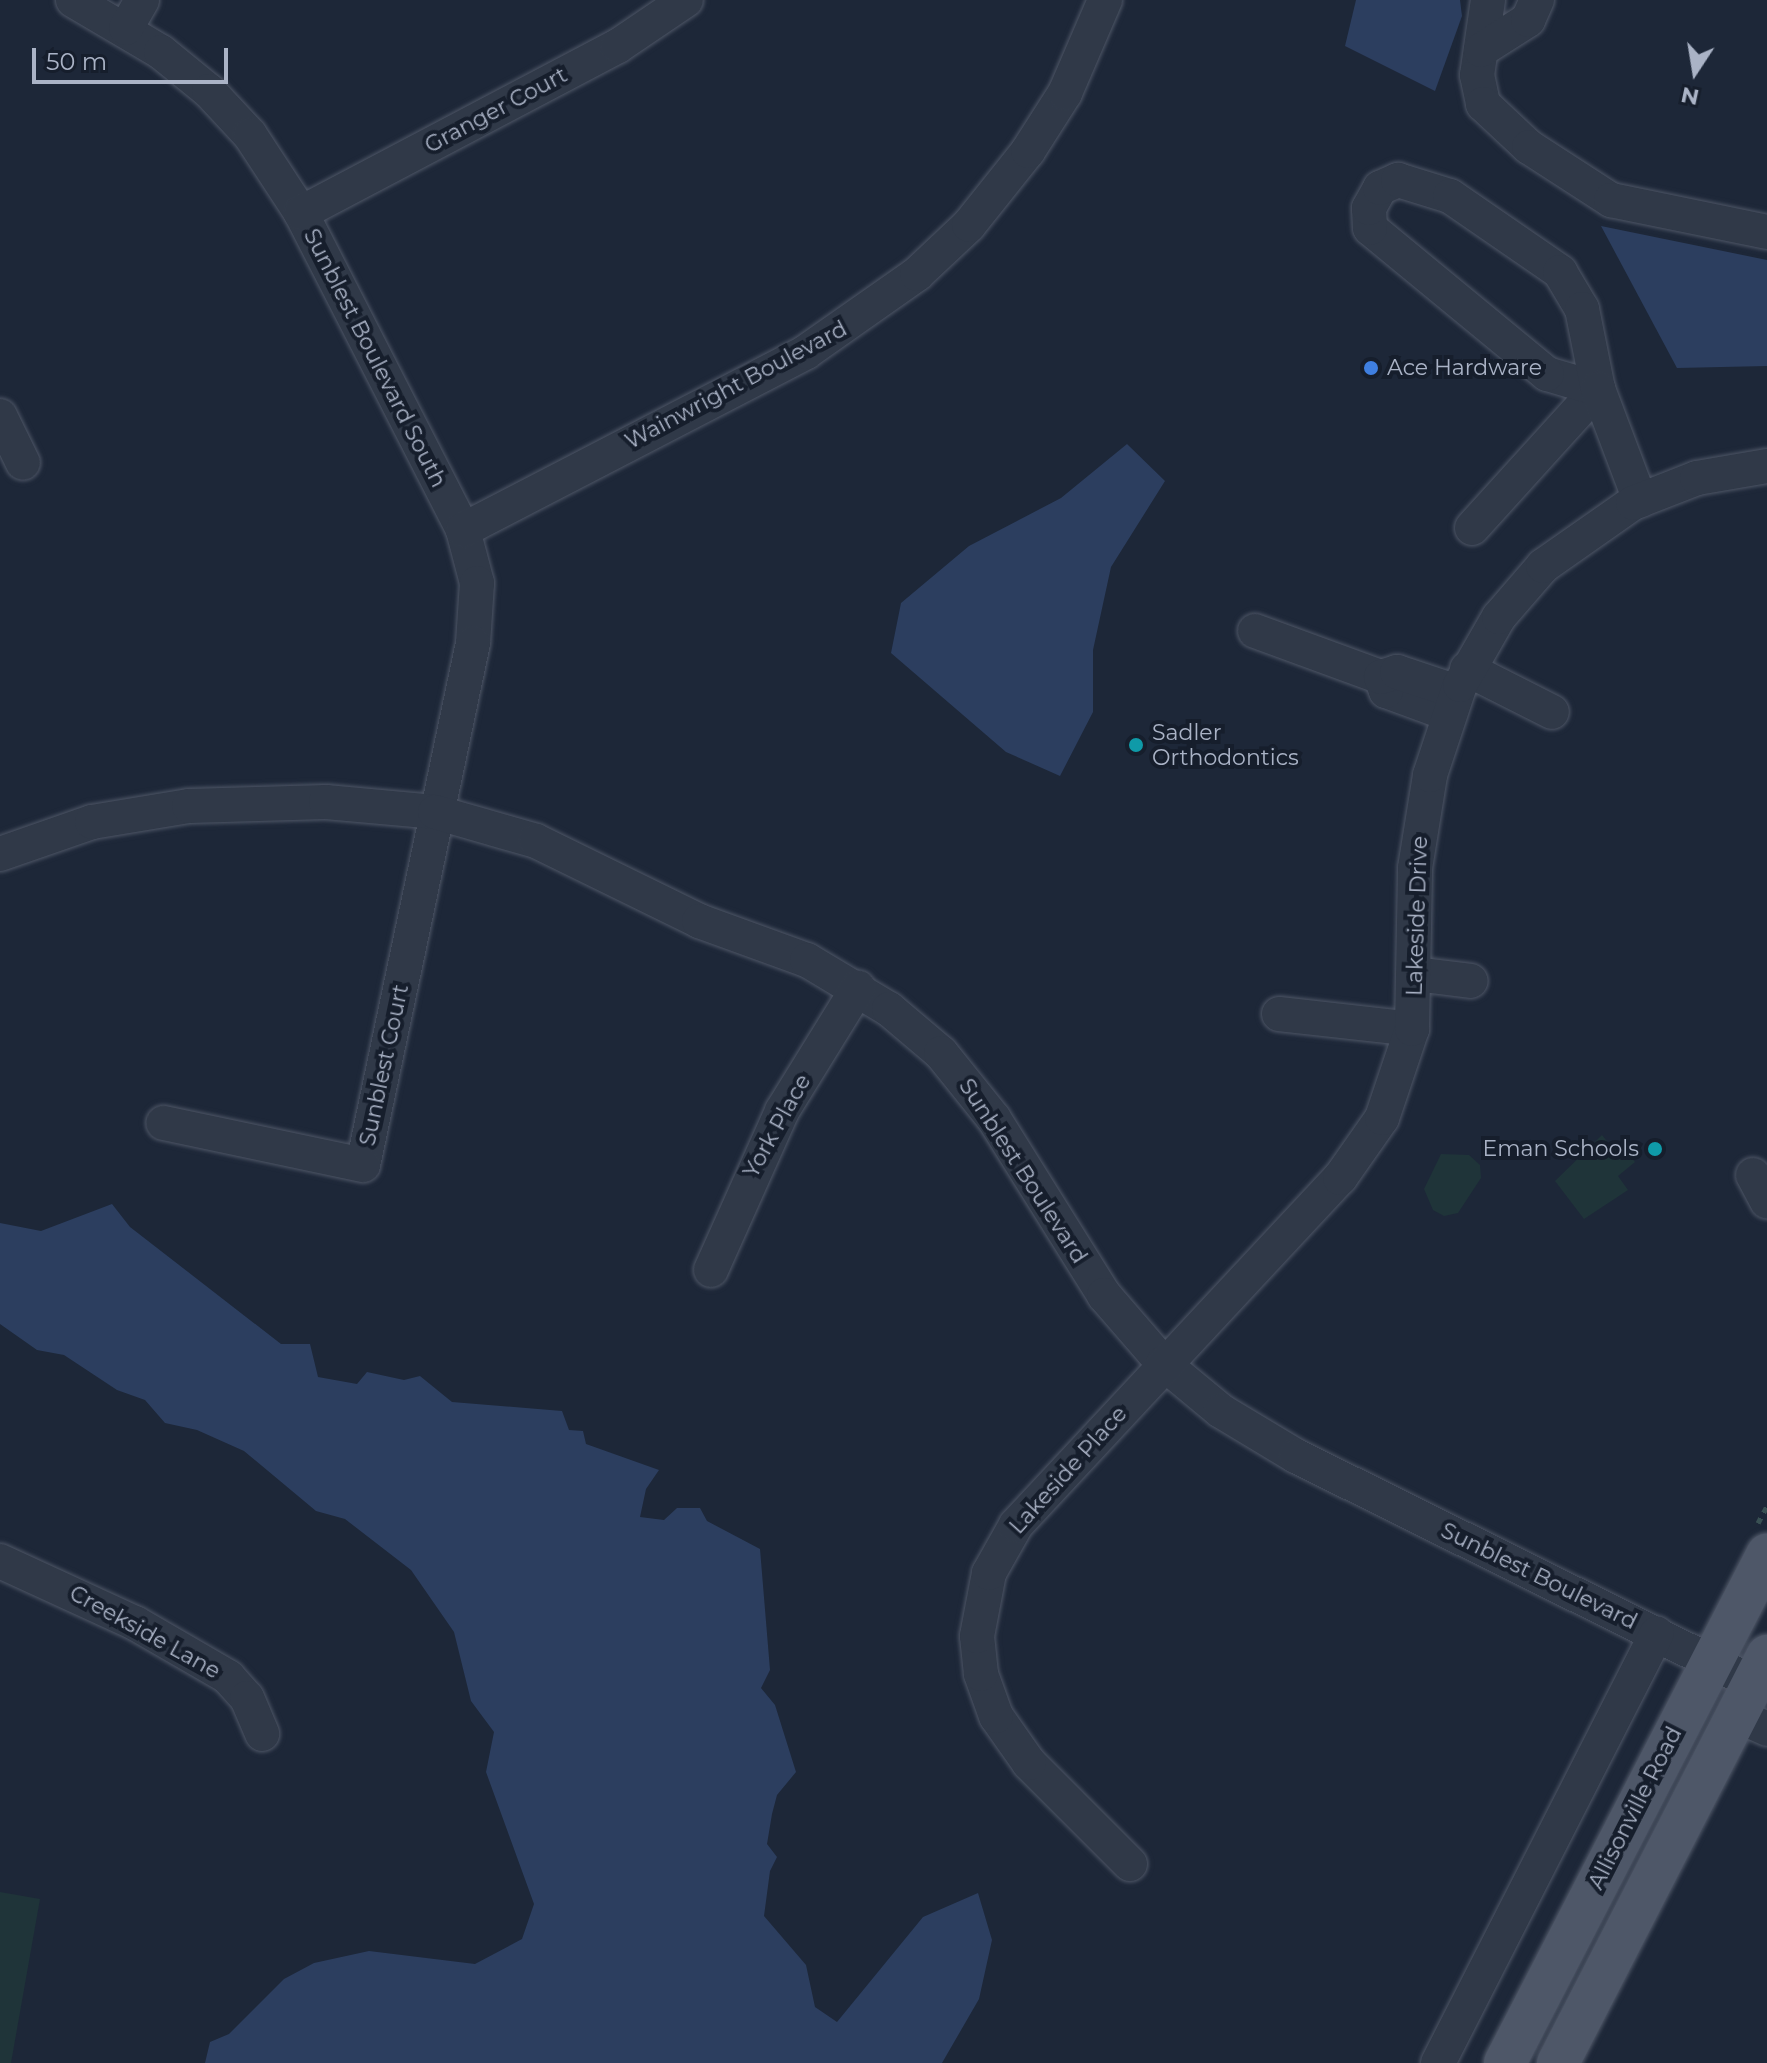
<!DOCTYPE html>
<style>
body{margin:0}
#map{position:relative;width:1767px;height:2063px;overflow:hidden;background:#1d2738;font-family:Montserrat,sans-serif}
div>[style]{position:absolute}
.green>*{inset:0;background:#1f3439}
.water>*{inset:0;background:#2c3e5f}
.path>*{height:5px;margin-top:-2.5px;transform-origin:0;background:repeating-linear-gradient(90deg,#395053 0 6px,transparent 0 12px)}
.roads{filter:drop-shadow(0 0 2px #4e5666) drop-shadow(0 0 2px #4e5666)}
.minor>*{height:34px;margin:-17px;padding:0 17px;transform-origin:17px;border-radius:17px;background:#303948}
.major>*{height:42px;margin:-21px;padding:0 21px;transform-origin:21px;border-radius:21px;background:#4e5768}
.dots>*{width:22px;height:22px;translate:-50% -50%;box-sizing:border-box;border:4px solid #161e2c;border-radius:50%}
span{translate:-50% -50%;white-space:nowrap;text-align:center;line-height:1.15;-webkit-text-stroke:8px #161e2c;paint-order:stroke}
.street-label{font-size:22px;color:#aab3c6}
.poi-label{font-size:22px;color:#aab3c6}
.left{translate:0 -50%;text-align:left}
.right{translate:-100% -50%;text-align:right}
.north{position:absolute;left:1655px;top:32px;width:80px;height:80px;-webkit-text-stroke:6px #161e2c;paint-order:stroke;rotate:192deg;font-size:22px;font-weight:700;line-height:32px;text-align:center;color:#aab3c6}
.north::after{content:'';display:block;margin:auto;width:28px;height:36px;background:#aab3c6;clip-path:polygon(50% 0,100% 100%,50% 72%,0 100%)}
.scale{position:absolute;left:32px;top:48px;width:196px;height:36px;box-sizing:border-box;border:4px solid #aab3c6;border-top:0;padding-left:10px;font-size:24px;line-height:28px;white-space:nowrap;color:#aab3c6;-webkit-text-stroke:6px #161e2c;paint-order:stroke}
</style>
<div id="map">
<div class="green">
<i style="clip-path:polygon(1602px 1135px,1614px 1150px,1621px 1144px,1635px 1162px,1618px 1176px,1628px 1190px,1584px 1219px,1555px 1181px)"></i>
<i style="clip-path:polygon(1441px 1154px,1469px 1155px,1480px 1165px,1481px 1178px,1458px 1213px,1444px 1216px,1433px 1210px,1424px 1189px)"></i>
<i style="clip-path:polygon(0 1892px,40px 1899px,11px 2063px,0 2063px)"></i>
</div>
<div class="water">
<i style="clip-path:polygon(1356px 0,1460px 0,1462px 16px,1435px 91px,1345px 46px)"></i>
<i style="clip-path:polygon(1601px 226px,1767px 260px,1767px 366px,1677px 368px)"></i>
<i style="clip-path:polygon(1127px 444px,1165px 481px,1111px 567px,1093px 650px,1093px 712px,1060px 776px,1006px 752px,891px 653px,901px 603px,969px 546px,1061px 498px)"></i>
<i style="clip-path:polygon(112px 1204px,130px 1227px,281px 1344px,310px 1344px,318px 1377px,357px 1384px,367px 1372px,404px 1380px,420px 1376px,452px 1402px,562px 1411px,569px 1430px,583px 1431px,586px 1444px,659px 1470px,646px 1489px,640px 1517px,664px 1520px,677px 1508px,700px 1508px,707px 1521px,760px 1549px,770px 1670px,761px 1688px,775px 1705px,796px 1772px,777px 1795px,772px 1814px,767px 1844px,777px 1857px,770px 1871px,764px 1916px,806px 1965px,815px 2007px,837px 2022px,923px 1917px,978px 1893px,992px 1940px,979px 1999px,942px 2063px,205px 2063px,210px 2042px,229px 2034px,284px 1979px,314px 1963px,369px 1951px,475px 1964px,522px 1939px,534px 1904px,486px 1772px,494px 1732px,471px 1701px,454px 1632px,411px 1570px,345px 1519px,316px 1511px,244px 1451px,197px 1430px,165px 1423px,145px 1400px,117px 1390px,64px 1355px,37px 1350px,0 1324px,0 1223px,41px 1231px)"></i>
</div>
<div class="path">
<i style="left:1758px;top:1523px;width:19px;rotate:-62deg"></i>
</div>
<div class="roads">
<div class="minor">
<i style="left:73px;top:0;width:102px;rotate:30.6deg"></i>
<i style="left:161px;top:52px;width:62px;rotate:39.1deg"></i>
<i style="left:209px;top:91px;width:60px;rotate:47deg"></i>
<i style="left:250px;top:135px;width:93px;rotate:56.8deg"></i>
<i style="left:301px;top:213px;width:356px;rotate:62.9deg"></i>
<i style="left:463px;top:530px;width:55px;rotate:75.2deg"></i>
<i style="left:477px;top:583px;width:60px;rotate:93.8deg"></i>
<i style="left:473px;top:643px;width:533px;rotate:101.9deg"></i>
<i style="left:363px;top:1165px;width:204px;rotate:-168.1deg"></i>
<i style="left:1488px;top:0;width:76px;rotate:98.3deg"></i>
<i style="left:1477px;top:75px;width:30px;rotate:78deg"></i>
<i style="left:1483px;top:104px;width:63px;rotate:43.1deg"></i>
<i style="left:1529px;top:147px;width:98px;rotate:32.9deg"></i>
<i style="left:1611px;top:200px;width:159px;rotate:11.6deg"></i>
<i style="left:126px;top:28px;width:32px;rotate:-60deg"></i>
<i style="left:1481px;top:50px;width:56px;rotate:-32.6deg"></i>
<i style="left:1528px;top:20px;width:22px;rotate:-66deg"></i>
<i style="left:301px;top:213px;width:358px;rotate:-27.8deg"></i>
<i style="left:618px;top:46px;width:82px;rotate:-34.1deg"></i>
<i style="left:0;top:416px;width:52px;rotate:63.9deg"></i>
<i style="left:1472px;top:528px;width:188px;rotate:-47.8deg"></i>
<i style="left:1598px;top:389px;width:53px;rotate:-163.6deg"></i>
<i style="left:1547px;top:374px;width:229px;rotate:-140.5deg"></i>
<i style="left:1370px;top:228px;width:20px;rotate:-93deg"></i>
<i style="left:1369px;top:208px;width:23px;rotate:-61deg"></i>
<i style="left:1380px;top:188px;width:20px;rotate:-24deg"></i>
<i style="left:1398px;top:180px;width:54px;rotate:17.1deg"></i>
<i style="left:1450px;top:196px;width:134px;rotate:34.6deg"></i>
<i style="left:1560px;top:272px;width:43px;rotate:59.3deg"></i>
<i style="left:1582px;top:309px;width:82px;rotate:78.7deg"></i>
<i style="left:1598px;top:389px;width:119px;rotate:69.3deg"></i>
<i style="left:463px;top:530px;width:386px;rotate:-27.4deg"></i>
<i style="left:806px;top:352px;width:136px;rotate:-35.1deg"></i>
<i style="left:917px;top:274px;width:71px;rotate:-43.3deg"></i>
<i style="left:969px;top:225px;width:95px;rotate:-51.4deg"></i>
<i style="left:1028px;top:151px;width:69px;rotate:-57.5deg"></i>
<i style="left:1065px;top:93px;width:101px;rotate:-66.7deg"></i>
<i style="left:1255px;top:631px;width:134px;rotate:20.1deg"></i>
<i style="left:1467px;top:669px;width:95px;rotate:26.8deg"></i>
<i style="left:1449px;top:714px;width:67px;rotate:-159.9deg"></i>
<i style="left:1386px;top:691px;width:15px;rotate:-110deg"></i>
<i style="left:1381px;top:677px;width:17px;rotate:-17deg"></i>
<i style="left:1397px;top:672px;width:63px;rotate:18.4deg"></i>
<i style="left:0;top:854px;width:97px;rotate:-19.2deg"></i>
<i style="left:92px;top:822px;width:98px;rotate:-9.4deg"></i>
<i style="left:189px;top:806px;width:137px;rotate:-1.7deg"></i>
<i style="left:326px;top:802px;width:109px;rotate:5.2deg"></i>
<i style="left:435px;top:812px;width:105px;rotate:16deg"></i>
<i style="left:536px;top:841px;width:182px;rotate:26.1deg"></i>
<i style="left:699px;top:921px;width:115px;rotate:19.9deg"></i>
<i style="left:807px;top:960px;width:96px;rotate:30.9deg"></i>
<i style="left:889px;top:1009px;width:68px;rotate:40.2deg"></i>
<i style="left:941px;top:1053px;width:85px;rotate:51.2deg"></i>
<i style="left:994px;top:1119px;width:208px;rotate:58deg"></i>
<i style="left:1104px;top:1295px;width:90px;rotate:49.1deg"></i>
<i style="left:1163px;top:1363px;width:75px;rotate:39.6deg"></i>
<i style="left:1221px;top:1411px;width:87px;rotate:31deg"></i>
<i style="left:1296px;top:1456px;width:511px;rotate:26.36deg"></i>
<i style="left:1415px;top:974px;width:56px;rotate:7.1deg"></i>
<i style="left:1279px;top:1014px;width:134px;rotate:6.4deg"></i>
<i style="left:1753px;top:1175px;width:30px;rotate:62deg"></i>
<i style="left:711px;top:1270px;width:174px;rotate:-65.9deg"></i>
<i style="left:782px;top:1111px;width:145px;rotate:-58.3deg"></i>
<i style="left:0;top:1561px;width:149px;rotate:24.7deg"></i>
<i style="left:135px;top:1623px;width:108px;rotate:30.1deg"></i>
<i style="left:228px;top:1677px;width:28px;rotate:48deg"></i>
<i style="left:247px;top:1698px;width:39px;rotate:67deg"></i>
<i style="left:1736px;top:1715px;width:34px;rotate:24deg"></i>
<i style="left:1130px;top:1864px;width:143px;rotate:-135deg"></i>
<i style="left:1029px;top:1763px;width:57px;rotate:-125.1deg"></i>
<i style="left:996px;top:1716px;width:45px;rotate:-109.7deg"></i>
<i style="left:981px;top:1674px;width:38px;rotate:-96deg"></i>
<i style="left:977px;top:1636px;width:64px;rotate:-79.2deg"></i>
<i style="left:989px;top:1573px;width:55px;rotate:-60.6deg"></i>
<i style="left:1016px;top:1525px;width:475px;rotate:-47deg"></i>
<i style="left:1340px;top:1178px;width:73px;rotate:-55deg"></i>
<i style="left:1382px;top:1118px;width:94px;rotate:-71.4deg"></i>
<i style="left:1412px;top:1029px;width:161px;rotate:-88.9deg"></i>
<i style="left:1415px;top:868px;width:94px;rotate:-80.8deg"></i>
<i style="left:1430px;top:775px;width:95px;rotate:-71.6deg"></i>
<i style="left:1460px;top:685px;width:78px;rotate:-60.2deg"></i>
<i style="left:1499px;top:617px;width:67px;rotate:-49.2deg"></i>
<i style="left:1543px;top:566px;width:110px;rotate:-35deg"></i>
<i style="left:1633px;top:503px;width:69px;rotate:-21.3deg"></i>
<i style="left:1697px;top:478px;width:71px;rotate:-9.7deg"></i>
<i style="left:1438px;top:2063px;width:482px;rotate:-63deg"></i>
</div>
<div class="major">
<i style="left:1505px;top:2063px;width:572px;rotate:-62.72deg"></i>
<i style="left:1558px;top:2063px;width:458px;rotate:-62.8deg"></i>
</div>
</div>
<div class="dots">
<i style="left:1371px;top:368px;background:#3f7fe0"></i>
<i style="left:1136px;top:745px;background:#0f9aa8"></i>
<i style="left:1655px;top:1149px;background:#0f9aa8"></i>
</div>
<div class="street-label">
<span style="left:496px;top:110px;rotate:-28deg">Granger Court</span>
<span style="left:375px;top:358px;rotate:63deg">Sunblest Boulevard South</span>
<span style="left:736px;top:385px;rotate:-28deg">Wainwright Boulevard</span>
<span style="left:1417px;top:916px;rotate:-88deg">Lakeside Drive</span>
<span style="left:384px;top:1065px;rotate:-78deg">Sunblest Court</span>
<span style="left:777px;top:1126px;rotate:-61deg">York Place</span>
<span style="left:1023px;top:1171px;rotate:57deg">Sunblest Boulevard</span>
<span style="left:1068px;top:1470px;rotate:-48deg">Lakeside Place</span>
<span style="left:1539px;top:1576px;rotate:26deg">Sunblest Boulevard</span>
<span style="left:145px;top:1632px;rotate:29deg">Creekside Lane</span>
<span style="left:1635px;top:1808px;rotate:-63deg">Allisonville Road</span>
</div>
<div class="poi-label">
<span class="left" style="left:1387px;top:368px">Ace Hardware</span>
<span class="left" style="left:1152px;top:745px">Sadler<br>Orthodontics</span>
<span class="right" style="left:1639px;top:1149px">Eman Schools</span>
</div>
<div class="north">N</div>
<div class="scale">50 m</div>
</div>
